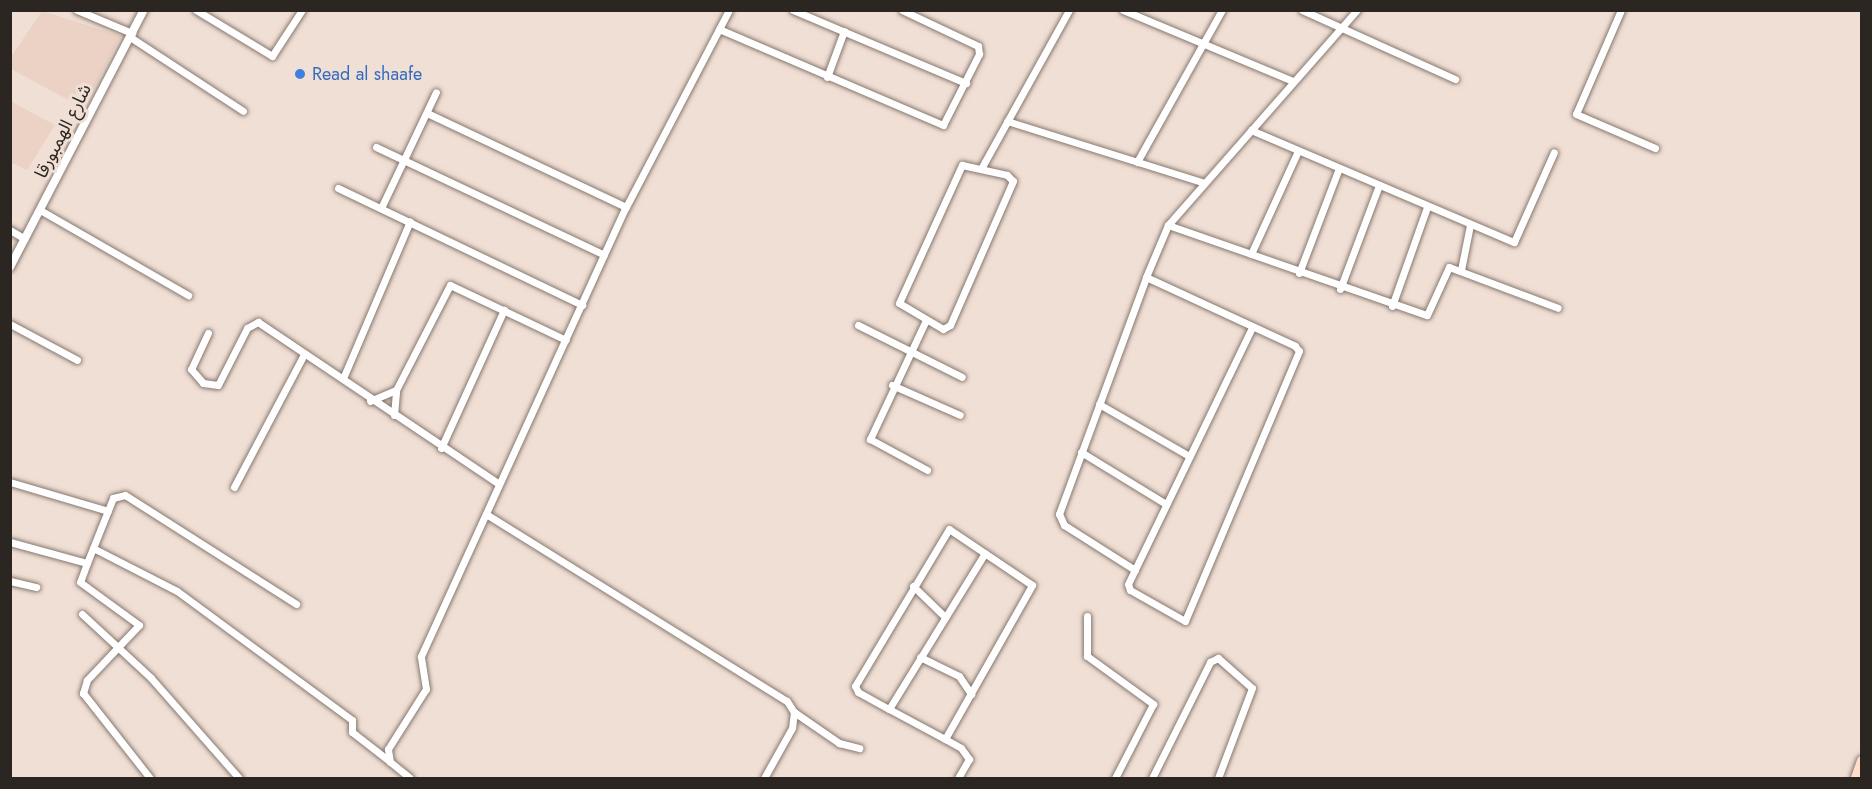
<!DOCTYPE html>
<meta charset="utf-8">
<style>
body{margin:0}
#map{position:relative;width:1872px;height:789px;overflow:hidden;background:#f0dfd5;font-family:Jost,"Noto Sans Arabic",sans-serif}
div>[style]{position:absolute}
.built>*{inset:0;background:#ebd2c5}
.roads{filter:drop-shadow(0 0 2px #87786f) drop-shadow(0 0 2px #87786f)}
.minor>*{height:7px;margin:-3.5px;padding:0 3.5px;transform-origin:3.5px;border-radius:3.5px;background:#fff}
.tertiary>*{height:8px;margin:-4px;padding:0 4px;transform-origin:4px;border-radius:4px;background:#fff}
.primary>*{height:10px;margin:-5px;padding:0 5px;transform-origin:5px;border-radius:5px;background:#feddcb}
.dots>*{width:16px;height:16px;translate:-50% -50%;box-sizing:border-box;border:3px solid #f0dfd5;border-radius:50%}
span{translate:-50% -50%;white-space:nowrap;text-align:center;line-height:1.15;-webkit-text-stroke:6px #f0dfd5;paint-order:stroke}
.shop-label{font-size:18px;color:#366cbe}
.left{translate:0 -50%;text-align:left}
.street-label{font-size:18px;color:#2c2622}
.frame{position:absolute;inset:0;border:12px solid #2c2622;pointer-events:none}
</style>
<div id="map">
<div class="built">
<i style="clip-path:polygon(42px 11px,121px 36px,91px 94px,78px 89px,72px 102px,11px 69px,11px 57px)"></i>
<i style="clip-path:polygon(10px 101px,55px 125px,27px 170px,11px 162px)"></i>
</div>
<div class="roads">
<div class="minor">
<i style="left:77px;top:10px;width:60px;rotate:22.7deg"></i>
<i style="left:196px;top:10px;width:89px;rotate:31.2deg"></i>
<i style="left:272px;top:56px;width:55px;rotate:-56.9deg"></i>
<i style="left:793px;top:10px;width:188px;rotate:22.9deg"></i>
<i style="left:1123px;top:10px;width:184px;rotate:22.7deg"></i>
<i style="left:1302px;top:10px;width:168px;rotate:24.3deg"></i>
<i style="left:1621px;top:10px;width:113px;rotate:113.4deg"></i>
<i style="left:1576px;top:114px;width:86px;rotate:23.3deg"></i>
<i style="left:719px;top:29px;width:244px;rotate:23.2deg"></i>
<i style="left:943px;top:125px;width:80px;rotate:-63.1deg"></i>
<i style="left:979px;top:54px;width:8px;rotate:-97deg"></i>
<i style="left:978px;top:46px;width:84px;rotate:-154.7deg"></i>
<i style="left:130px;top:37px;width:135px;rotate:33.2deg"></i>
<i style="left:827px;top:77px;width:49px;rotate:-69.7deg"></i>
<i style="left:427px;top:113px;width:220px;rotate:25.3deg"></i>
<i style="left:1007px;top:121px;width:204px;rotate:17.4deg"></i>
<i style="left:1251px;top:130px;width:286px;rotate:23.1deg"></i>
<i style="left:1514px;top:242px;width:98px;rotate:-66deg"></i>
<i style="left:376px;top:147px;width:252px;rotate:25.3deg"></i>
<i style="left:1137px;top:162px;width:174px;rotate:-60.8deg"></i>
<i style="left:962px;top:165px;width:46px;rotate:12.5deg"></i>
<i style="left:1007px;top:175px;width:8px;rotate:45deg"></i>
<i style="left:1013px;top:181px;width:157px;rotate:113.6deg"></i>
<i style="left:950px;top:325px;width:8px;rotate:150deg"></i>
<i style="left:943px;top:329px;width:51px;rotate:-149.4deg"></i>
<i style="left:899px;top:303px;width:152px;rotate:-65.5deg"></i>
<i style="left:982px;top:167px;width:179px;rotate:-61deg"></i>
<i style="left:338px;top:188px;width:271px;rotate:25.6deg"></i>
<i style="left:381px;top:208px;width:128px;rotate:-64.6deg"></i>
<i style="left:40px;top:210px;width:171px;rotate:29.9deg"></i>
<i style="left:1168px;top:225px;width:274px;rotate:19.2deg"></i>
<i style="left:1427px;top:315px;width:53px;rotate:-65.4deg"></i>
<i style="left:1449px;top:267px;width:116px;rotate:20.6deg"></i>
<i style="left:10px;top:230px;width:17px;rotate:31deg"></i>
<i style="left:1251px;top:254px;width:113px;rotate:-65.5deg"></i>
<i style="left:1461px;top:270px;width:46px;rotate:-78.7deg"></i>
<i style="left:1299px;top:273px;width:112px;rotate:-69.1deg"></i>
<i style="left:1146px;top:277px;width:164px;rotate:24.8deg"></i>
<i style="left:1295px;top:346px;width:6px;rotate:51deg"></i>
<i style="left:1299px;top:351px;width:293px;rotate:112.9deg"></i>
<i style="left:1185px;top:621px;width:63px;rotate:-150.6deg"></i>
<i style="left:1130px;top:590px;width:6px;rotate:-108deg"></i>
<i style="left:1128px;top:584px;width:284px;rotate:-64.2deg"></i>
<i style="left:1340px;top:289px;width:111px;rotate:-69.4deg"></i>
<i style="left:1392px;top:306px;width:105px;rotate:-70.5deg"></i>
<i style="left:926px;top:320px;width:132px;rotate:115.2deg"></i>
<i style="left:870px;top:439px;width:65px;rotate:28.5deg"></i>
<i style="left:10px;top:324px;width:76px;rotate:28.2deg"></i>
<i style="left:858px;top:325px;width:116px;rotate:26.6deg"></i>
<i style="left:208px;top:333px;width:40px;rotate:115deg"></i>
<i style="left:191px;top:369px;width:18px;rotate:49deg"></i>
<i style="left:203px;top:383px;width:15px;rotate:8deg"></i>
<i style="left:218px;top:385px;width:64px;rotate:-63deg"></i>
<i style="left:247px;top:328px;width:13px;rotate:-29deg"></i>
<i style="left:258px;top:322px;width:290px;rotate:33.9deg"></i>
<i style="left:344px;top:376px;width:168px;rotate:-66.9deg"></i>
<i style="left:892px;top:385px;width:74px;rotate:23.8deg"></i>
<i style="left:370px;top:401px;width:28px;rotate:-23deg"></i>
<i style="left:1099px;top:404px;width:104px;rotate:30deg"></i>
<i style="left:394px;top:415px;width:25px;rotate:-85deg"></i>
<i style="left:396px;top:390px;width:118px;rotate:-62.8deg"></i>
<i style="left:450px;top:285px;width:128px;rotate:25.4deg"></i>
<i style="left:441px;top:448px;width:152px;rotate:-65.5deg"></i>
<i style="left:1081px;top:452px;width:100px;rotate:31.5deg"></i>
<i style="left:10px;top:482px;width:102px;rotate:16.5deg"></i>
<i style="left:234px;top:487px;width:150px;rotate:-62.2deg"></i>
<i style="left:486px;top:514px;width:354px;rotate:31.9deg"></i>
<i style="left:787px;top:701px;width:13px;rotate:58deg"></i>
<i style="left:794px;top:712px;width:16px;rotate:97deg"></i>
<i style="left:792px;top:728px;width:57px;rotate:119.2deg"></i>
<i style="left:10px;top:542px;width:80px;rotate:15.3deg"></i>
<i style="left:87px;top:563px;width:20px;rotate:110deg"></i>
<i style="left:80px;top:582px;width:73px;rotate:36.1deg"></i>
<i style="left:139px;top:625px;width:76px;rotate:133.4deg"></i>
<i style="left:87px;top:680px;width:14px;rotate:107deg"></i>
<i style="left:83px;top:693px;width:108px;rotate:51.8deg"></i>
<i style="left:93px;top:548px;width:94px;rotate:27.1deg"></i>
<i style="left:177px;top:591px;width:217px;rotate:36.4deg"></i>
<i style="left:352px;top:720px;width:12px;rotate:90deg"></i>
<i style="left:352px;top:732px;width:46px;rotate:37.9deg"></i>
<i style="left:87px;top:563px;width:70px;rotate:-68.2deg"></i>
<i style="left:113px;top:498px;width:12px;rotate:-14deg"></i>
<i style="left:125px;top:495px;width:203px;rotate:32.5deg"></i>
<i style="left:1135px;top:570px;width:84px;rotate:-147.6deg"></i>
<i style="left:1064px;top:525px;width:12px;rotate:-114deg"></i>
<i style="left:1059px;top:514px;width:252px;rotate:-69.8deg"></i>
<i style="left:1146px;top:277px;width:56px;rotate:-67.1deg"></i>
<i style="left:1168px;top:225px;width:286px;rotate:-48.7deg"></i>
<i style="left:10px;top:581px;width:27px;rotate:13deg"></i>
<i style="left:913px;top:586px;width:45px;rotate:44.1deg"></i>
<i style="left:82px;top:614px;width:94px;rotate:42.8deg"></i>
<i style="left:151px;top:678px;width:133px;rotate:48.7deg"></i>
<i style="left:1087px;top:616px;width:40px;rotate:90deg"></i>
<i style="left:1087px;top:656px;width:82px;rotate:36deg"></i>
<i style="left:1153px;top:704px;width:83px;rotate:117.2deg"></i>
<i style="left:920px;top:657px;width:43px;rotate:26deg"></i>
<i style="left:959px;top:676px;width:22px;rotate:56deg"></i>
<i style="left:889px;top:709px;width:183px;rotate:-58.4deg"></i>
<i style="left:794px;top:712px;width:55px;rotate:34.6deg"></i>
<i style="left:839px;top:743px;width:21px;rotate:14deg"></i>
<i style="left:945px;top:739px;width:177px;rotate:-60.5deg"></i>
<i style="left:1032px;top:585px;width:100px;rotate:-146deg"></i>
<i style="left:949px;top:529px;width:183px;rotate:120.9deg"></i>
<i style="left:855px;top:686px;width:7px;rotate:63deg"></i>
<i style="left:858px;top:692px;width:35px;rotate:29deg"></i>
<i style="left:889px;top:709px;width:64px;rotate:28.2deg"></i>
<i style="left:945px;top:739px;width:18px;rotate:29deg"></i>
<i style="left:961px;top:748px;width:14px;rotate:54deg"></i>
<i style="left:969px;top:759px;width:22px;rotate:120deg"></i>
<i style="left:410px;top:778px;width:26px;rotate:-141deg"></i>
<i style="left:390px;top:762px;width:13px;rotate:-99deg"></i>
<i style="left:388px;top:749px;width:71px;rotate:-57.7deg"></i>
<i style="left:426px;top:689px;width:33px;rotate:-99deg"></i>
<i style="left:421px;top:656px;width:494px;rotate:-65.5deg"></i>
<i style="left:626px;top:207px;width:222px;rotate:-62.4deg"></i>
<i style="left:1152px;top:778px;width:130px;rotate:-63.4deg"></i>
<i style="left:1210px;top:662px;width:9px;rotate:-27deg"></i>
<i style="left:1218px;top:658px;width:45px;rotate:41.4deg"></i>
<i style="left:1252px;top:688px;width:96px;rotate:110.7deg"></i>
</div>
<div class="tertiary">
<i style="left:10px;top:267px;width:290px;rotate:-62.5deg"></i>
</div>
<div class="primary">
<i style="left:1856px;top:778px;width:18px;rotate:-71deg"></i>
</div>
</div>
<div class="dots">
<i style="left:300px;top:74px;background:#3f7fe0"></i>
</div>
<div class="shop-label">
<span class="left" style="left:312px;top:74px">Read al shaafe</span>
</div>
<div class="street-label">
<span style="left:63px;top:131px;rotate:-63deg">شارع الهمبورقا</span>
</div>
<div class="frame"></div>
</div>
